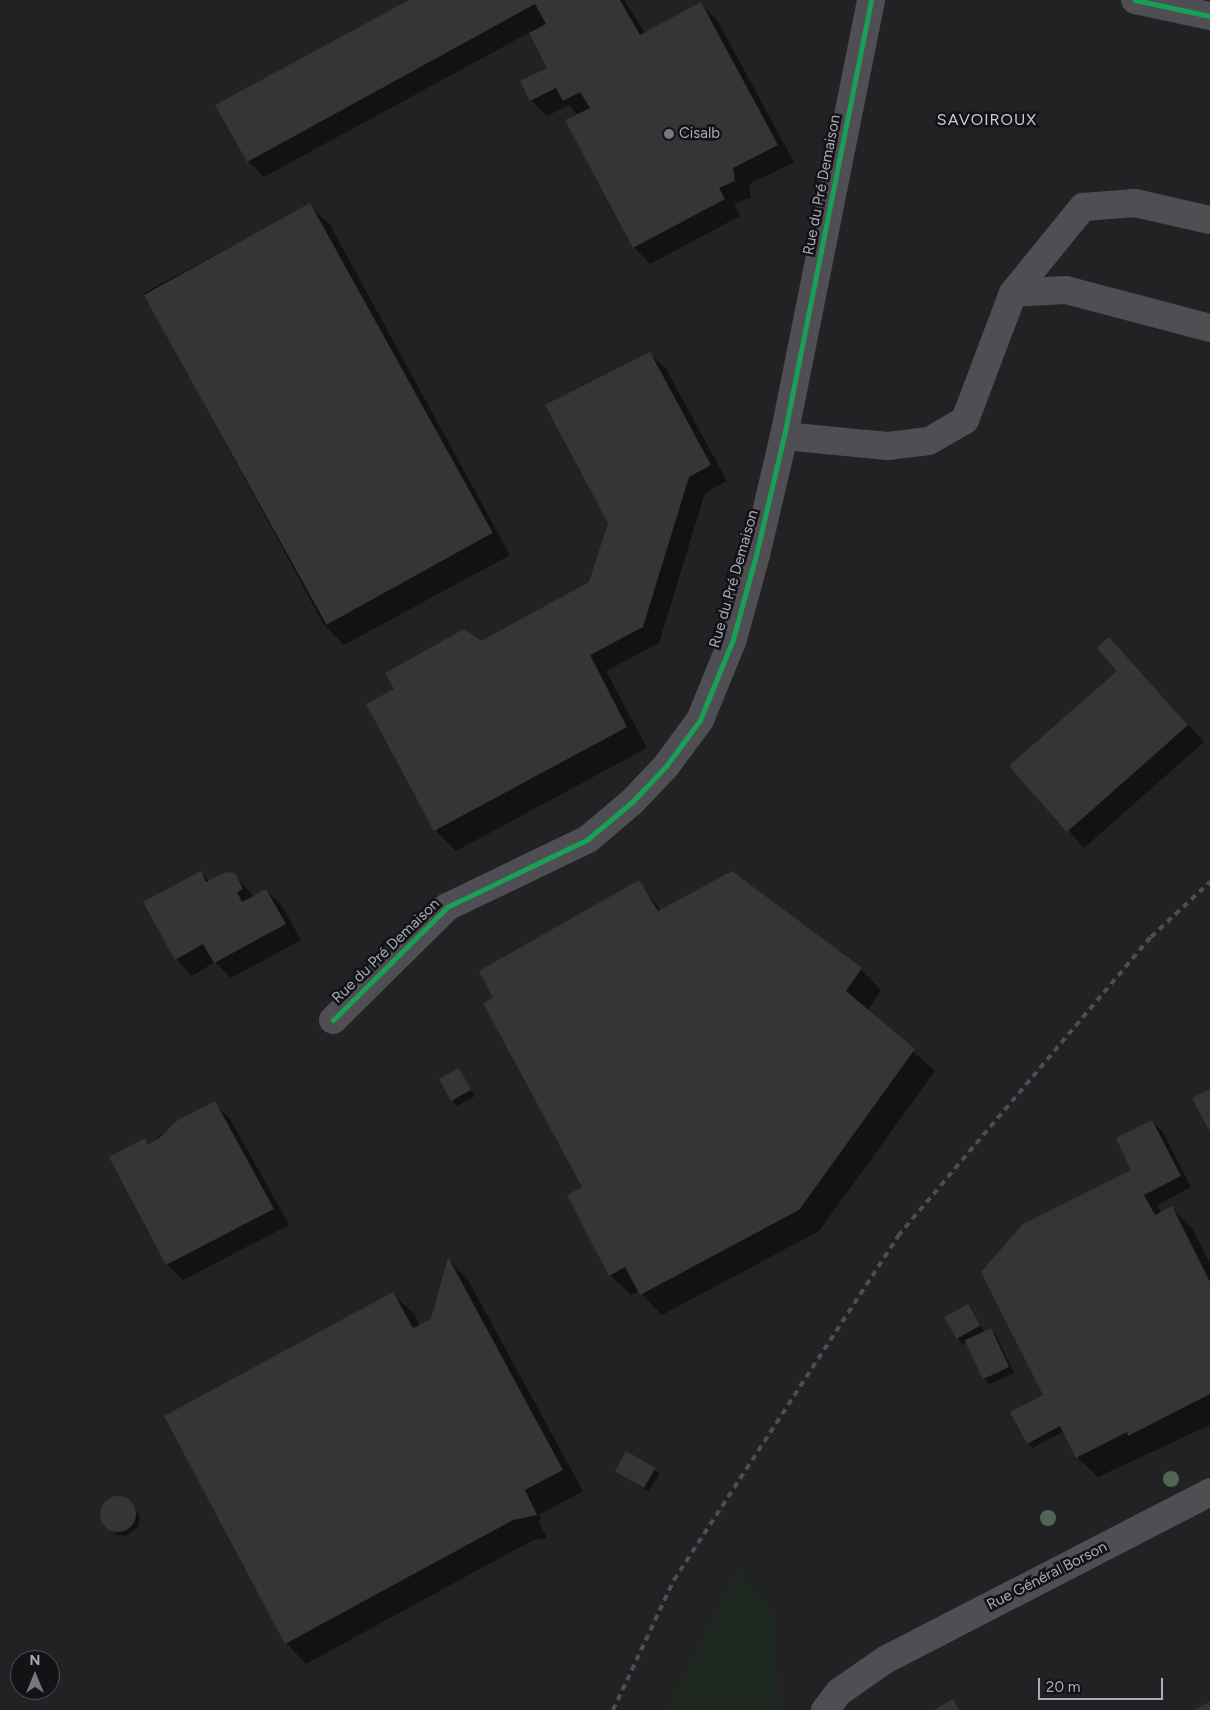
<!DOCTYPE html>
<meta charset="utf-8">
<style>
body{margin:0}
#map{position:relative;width:1210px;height:1710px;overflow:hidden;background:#181819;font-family:Figtree,sans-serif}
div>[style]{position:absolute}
.built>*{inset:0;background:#222225}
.green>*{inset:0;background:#1e2620}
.shadow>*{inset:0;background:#0007;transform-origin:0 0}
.building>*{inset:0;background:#353537;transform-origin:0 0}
.round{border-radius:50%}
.minor>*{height:28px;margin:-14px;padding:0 14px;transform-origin:14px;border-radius:14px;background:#4e4e53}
.rail>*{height:4px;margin-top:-2px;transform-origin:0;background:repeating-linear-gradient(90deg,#4d4e51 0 6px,transparent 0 11px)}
.cycleway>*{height:5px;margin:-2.5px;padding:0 2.5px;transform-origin:2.5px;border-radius:2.5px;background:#1a9f57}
.trees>*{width:16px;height:16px;margin:-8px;border-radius:50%;background:#516656}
.dots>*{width:14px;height:14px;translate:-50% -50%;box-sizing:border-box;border:2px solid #131215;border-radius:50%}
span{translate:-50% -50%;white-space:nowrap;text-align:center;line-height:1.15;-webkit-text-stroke:5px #131215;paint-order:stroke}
.poi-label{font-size:15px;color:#a9acba}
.left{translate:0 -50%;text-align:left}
.street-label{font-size:15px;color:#a9acba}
.neighbourhood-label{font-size:16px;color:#caccd6;letter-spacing:1px}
.north{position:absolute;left:10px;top:1650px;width:50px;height:50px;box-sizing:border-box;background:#131215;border:1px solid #4f5057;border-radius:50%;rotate:0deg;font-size:14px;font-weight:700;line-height:20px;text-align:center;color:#a9acba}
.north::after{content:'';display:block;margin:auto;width:18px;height:22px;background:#767882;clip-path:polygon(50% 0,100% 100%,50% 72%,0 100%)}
.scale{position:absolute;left:1038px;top:1678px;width:125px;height:22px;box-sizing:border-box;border:2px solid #a9acba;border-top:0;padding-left:6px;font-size:15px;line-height:18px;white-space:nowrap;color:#a9acba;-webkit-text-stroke:4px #131215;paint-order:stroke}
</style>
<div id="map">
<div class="built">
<i style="clip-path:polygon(evenodd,0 0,1210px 0,1210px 1710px,0 1710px,0 0,20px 1660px,50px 1660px,50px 1690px,20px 1690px,20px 1660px)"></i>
</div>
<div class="green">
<i style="clip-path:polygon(737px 1569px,770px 1603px,777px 1653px,780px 1710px,664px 1710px)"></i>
</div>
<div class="shadow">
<i style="clip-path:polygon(412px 0,624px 0,645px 33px,701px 4px,717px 20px,794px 162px,749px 184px,751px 198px,734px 204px,740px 216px,650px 264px,634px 247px,578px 115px,569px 105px,547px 116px,531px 100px,548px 68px,530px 32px,264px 177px,248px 161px)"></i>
<i style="clip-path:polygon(309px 205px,330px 225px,510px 555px,344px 645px,324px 625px,144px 293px)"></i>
<i style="clip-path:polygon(649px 353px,666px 369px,727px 481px,705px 493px,659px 643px,606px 671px,647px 748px,456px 851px,435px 830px,481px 643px,590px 583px,609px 522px)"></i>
<i style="clip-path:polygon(1125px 655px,1204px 742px,1084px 848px,1011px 766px,1119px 671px)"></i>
<i style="clip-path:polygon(201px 873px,209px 881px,234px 874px,254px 897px,266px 890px,282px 906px,301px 940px,231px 978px,215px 962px,192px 976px,176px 959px)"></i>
<i style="clip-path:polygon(639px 882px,661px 911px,861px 969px,881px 990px,867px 1011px,935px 1071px,819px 1231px,662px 1315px,639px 1291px,631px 1295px,610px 1275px,584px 1188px,495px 998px)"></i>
<i style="clip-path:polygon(459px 1069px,475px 1096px,457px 1106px,452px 1100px)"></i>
<i style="clip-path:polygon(214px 1103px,230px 1119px,289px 1225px,183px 1280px,167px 1264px,145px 1140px,149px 1144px,179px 1121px)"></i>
<i style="clip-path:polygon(1152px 1121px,1163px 1132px,1191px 1187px,1157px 1205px,1161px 1213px,1172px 1208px,1192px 1228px,1210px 1264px,1210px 1425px,1098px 1477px,1077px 1457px,1064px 1431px,1033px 1448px,1028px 1443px)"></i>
<i style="clip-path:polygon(449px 1260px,468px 1280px,583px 1491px,539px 1515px,542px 1520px,538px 1521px,547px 1538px,533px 1540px,306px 1664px,286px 1643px,393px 1294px,414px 1314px,420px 1326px,432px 1320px)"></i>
<i style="clip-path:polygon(967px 1306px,985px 1333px,991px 1330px,996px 1335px,1014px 1373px,989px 1384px,984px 1378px,967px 1342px,963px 1344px,958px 1339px,946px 1320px)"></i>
<i style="left:626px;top:1452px;width:40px;height:21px;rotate:33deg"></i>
<i style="clip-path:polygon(115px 1498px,127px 1500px,140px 1516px,138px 1527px,126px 1536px,116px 1535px,101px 1515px,104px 1505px)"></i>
</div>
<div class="building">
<i style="clip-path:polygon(409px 0,620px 0,640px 35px,701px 2px,778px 145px,733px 168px,735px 181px,719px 188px,725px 199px,633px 248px,565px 120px,590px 108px,580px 92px,563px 101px,556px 88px,530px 101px,520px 81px,547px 68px,529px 33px,546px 24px,535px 4px,247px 162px,215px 105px)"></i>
<i style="left:310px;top:203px;width:377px;height:190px;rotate:61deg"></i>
<i style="clip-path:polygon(650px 352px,711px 465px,689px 477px,643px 627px,590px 655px,627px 727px,434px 831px,366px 704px,394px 689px,385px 673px,464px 629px,481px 641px,589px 582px,608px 523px,545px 405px)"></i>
<i style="clip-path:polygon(1109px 637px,1188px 725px,1067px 832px,1009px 766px,1117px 671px,1097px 648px)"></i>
<i style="clip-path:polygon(201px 871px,206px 882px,226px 872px,235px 873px,243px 889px,237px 892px,242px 902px,266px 889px,286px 924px,214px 963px,203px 944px,175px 960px,143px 902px)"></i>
<i style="clip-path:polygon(732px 871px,862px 968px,846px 991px,915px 1049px,799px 1210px,640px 1295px,625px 1267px,609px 1276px,567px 1195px,582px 1187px,483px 1003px,493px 998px,479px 971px,639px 880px,658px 911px)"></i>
<i style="left:459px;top:1068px;width:25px;height:23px;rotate:61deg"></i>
<i style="clip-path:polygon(1210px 1089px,1210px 1132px,1192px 1098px)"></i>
<i style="clip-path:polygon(215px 1101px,274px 1209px,166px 1265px,109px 1157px,145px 1138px,148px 1144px,159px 1138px,178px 1120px)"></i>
<i style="clip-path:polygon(1152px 1120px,1181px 1176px,1144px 1195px,1155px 1215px,1172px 1206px,1210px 1282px,1210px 1394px,1128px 1436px,1127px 1432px,1076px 1458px,1060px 1426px,1027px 1444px,1010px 1412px,1043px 1395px,981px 1272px,1023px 1224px,1131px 1170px,1116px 1138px)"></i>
<i style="clip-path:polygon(448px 1257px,563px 1470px,525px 1490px,537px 1515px,513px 1520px,285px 1644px,164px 1416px,393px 1292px,413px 1328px,431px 1319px)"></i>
<i style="left:968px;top:1304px;width:25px;height:27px;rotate:61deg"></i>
<i style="left:991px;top:1328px;width:43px;height:29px;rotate:65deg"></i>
<i style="left:626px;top:1451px;width:34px;height:23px;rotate:30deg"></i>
<i class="round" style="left:100px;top:1496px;width:36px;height:36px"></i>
<i style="clip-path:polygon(953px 1699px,959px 1710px,934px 1710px)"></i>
<i style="clip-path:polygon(1210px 1702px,1210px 1710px,1194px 1710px)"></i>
</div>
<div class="minor">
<i style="left:1135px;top:0;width:77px;rotate:12deg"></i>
<i style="left:1013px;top:293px;width:53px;rotate:-3.2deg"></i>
<i style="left:1066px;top:290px;width:149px;rotate:14.8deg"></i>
<i style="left:784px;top:436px;width:104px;rotate:5.5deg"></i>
<i style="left:888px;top:446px;width:41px;rotate:-7deg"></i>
<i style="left:929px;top:441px;width:42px;rotate:-30.3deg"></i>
<i style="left:965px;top:420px;width:136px;rotate:-69.3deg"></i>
<i style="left:1013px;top:293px;width:111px;rotate:-50.9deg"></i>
<i style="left:1083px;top:207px;width:52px;rotate:-4.4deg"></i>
<i style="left:1135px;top:203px;width:77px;rotate:12.8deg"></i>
<i style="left:333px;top:1020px;width:161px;rotate:-44.7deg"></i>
<i style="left:447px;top:907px;width:157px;rotate:-25.7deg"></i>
<i style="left:588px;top:839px;width:57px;rotate:-40.1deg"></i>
<i style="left:632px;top:802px;width:50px;rotate:-46.6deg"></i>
<i style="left:666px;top:766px;width:57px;rotate:-53.5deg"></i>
<i style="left:700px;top:720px;width:87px;rotate:-67.8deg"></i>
<i style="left:733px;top:639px;width:87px;rotate:-74.7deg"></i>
<i style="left:756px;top:555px;width:122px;rotate:-76.8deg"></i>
<i style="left:784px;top:436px;width:445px;rotate:-78.7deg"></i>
<i style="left:825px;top:1710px;width:23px;rotate:-52deg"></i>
<i style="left:839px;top:1692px;width:56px;rotate:-34.8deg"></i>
<i style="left:885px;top:1660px;width:366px;rotate:-27.3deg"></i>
</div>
<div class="rail">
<i style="left:613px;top:1710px;width:144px;rotate:-64.9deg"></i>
<i style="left:674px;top:1580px;width:411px;rotate:-56.9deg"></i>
<i style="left:898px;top:1236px;width:392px;rotate:-49.8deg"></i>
<i style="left:1151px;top:937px;width:81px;rotate:-43deg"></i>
</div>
<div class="cycleway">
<i style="left:1135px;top:0;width:77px;rotate:12deg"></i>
<i style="left:333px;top:1020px;width:161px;rotate:-44.7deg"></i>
<i style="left:447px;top:907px;width:157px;rotate:-25.7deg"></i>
<i style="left:588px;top:839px;width:57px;rotate:-40.1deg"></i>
<i style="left:632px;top:802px;width:50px;rotate:-46.6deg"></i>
<i style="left:666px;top:766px;width:57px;rotate:-53.5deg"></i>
<i style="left:700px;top:720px;width:87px;rotate:-67.8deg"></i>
<i style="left:733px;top:639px;width:87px;rotate:-74.7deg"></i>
<i style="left:756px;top:555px;width:122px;rotate:-76.8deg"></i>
<i style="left:784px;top:436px;width:445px;rotate:-78.7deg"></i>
</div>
<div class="trees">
<i style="left:1171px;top:1479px"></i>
<i style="left:1048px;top:1518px"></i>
</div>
<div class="dots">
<i style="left:669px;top:134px;background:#767882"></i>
</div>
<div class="poi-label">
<span class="left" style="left:679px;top:134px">Cisalb</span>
</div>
<div class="street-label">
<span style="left:822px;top:185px;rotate:-79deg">Rue du Pré Demaison</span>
<span style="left:734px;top:579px;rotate:-74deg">Rue du Pré Demaison</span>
<span style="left:386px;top:951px;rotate:-44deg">Rue du Pré Demaison</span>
<span style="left:1047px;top:1576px;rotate:-27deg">Rue Général Borson</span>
</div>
<div class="neighbourhood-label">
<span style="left:987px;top:120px">SAVOIROUX</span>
</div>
<div class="north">N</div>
<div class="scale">20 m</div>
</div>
